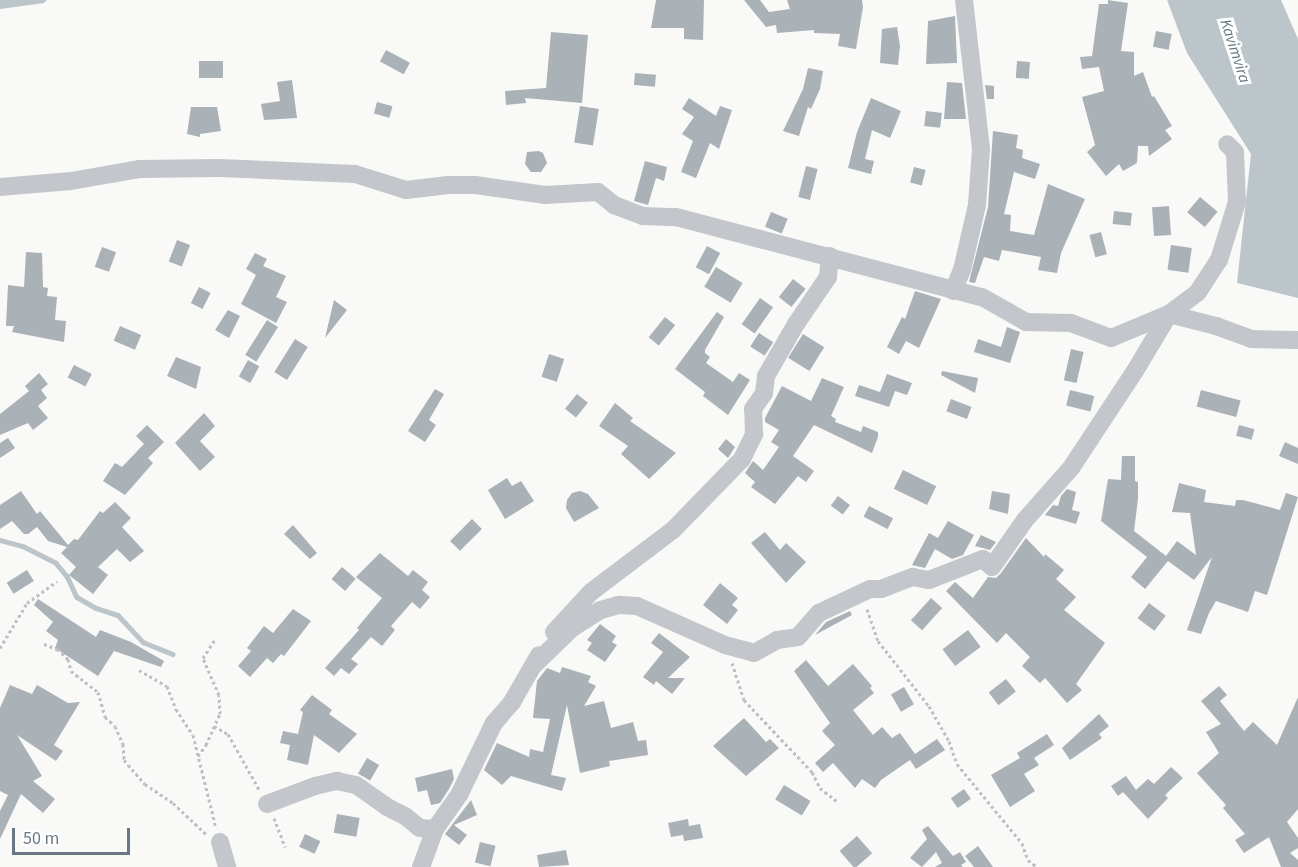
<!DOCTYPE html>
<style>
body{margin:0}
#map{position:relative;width:1298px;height:867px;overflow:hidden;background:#f9f9f7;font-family:"Source Sans 3",sans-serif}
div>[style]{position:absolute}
.water>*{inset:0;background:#bcc5ca}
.stream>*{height:4.5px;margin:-2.25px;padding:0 2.25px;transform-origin:2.25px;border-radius:2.25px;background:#bcc5ca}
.building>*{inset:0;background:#aab1b7;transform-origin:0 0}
.path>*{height:3px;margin-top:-1.5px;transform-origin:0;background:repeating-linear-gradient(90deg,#bdbfc2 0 3px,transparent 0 6px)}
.minor>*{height:18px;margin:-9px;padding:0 9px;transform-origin:9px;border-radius:9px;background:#c3c6ca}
span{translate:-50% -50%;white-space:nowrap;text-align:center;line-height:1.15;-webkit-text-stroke:6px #fff;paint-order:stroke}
.water-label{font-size:16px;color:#667981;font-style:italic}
.scale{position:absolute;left:12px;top:828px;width:118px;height:27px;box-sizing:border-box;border:3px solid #6a7886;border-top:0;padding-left:8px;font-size:18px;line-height:21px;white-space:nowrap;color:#6a7886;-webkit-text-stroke:4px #fff;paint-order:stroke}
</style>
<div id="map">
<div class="water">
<i style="clip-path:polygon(0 0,47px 0,44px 3px,0 9px)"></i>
<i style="clip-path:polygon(1167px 0,1281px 0,1298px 39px,1298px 298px,1237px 283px,1251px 154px,1187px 53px)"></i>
</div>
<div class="stream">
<i style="left:0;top:540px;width:24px;rotate:15deg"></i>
<i style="left:23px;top:546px;width:37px;rotate:27deg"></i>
<i style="left:56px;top:563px;width:17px;rotate:50deg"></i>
<i style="left:67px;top:576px;width:23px;rotate:65deg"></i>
<i style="left:77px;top:597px;width:22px;rotate:30deg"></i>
<i style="left:96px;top:608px;width:23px;rotate:18deg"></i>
<i style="left:118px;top:615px;width:37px;rotate:47deg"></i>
<i style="left:143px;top:642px;width:32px;rotate:22deg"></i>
</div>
<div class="building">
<i style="clip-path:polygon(656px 0,704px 0,703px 40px,684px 39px,684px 28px,651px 28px)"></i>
<i style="clip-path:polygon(744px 0,760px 0,769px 12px,790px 9px,787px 0,862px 0,863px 7px,856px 49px,838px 46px,840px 34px,814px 33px,814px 30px,777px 33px,776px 25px,766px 27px)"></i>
<i style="clip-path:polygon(1108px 0,1128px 3px,1121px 51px,1134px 52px,1134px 76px,1143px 72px,1152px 97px,1154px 96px,1172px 126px,1165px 130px,1172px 139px,1149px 156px,1148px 146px,1138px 146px,1137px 163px,1123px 171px,1119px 164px,1106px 176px,1087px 152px,1095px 145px,1082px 97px,1104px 91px,1099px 67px,1082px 69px,1080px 57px,1092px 56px,1099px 4px,1108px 4px)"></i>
<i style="clip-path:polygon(955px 16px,957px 63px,926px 64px,928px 21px)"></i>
<i style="clip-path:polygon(897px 27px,900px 46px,898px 65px,880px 63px,882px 29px)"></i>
<i style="left:1156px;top:31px;width:16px;height:16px;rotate:11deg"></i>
<i style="clip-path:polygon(551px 32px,588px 35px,582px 103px,525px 98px,526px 103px,506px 105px,505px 91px,546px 88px)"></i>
<i style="left:386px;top:50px;width:27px;height:13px;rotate:28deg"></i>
<i style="left:199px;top:61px;width:24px;height:17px"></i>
<i style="left:1017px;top:61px;width:13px;height:17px;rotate:4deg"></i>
<i style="clip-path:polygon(808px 68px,823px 71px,820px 89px,811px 109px,808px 107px,799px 136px,783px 131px,803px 89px)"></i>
<i style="left:635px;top:73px;width:21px;height:12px;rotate:5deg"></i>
<i style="clip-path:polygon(292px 80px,297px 118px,264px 120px,261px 104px,280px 101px,277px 82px)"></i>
<i style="clip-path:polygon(947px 82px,962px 83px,966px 119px,944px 119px)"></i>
<i style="clip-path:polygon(985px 85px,994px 86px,994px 99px,987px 99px)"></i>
<i style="clip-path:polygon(689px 98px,716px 116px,720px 106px,732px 110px,719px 149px,710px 143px,696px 178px,681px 172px,693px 141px,682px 134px,694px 117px,682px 109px)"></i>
<i style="clip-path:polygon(871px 98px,901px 111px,890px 138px,872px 130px,865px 159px,874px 161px,871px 174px,848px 168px,857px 132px)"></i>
<i style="left:377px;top:102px;width:16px;height:12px;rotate:15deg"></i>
<i style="left:580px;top:106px;width:19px;height:37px;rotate:9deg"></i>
<i style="clip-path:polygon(191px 107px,217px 107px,221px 131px,200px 134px,200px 137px,187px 134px)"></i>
<i style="left:926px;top:111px;width:16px;height:15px;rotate:7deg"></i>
<i style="clip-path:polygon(993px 131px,1018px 135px,1016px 148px,1023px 150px,1022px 158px,1040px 164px,1035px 179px,1014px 172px,1004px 214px,1011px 215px,1010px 231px,1034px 235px,1048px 184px,1085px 199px,1061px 253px,1057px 273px,1038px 270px,1041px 257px,1002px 250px,999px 261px,984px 257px,975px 283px,969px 282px,988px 207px)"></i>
<i style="clip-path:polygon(539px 151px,543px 153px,547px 163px,541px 172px,531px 172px,525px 164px,527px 152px)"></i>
<i style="clip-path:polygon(645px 161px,667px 167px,664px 181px,656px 178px,648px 205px,634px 201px)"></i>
<i style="left:806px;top:166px;width:12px;height:32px;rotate:14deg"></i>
<i style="left:914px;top:167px;width:12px;height:16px;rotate:14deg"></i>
<i style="left:1200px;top:197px;width:23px;height:20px;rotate:40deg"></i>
<i style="left:1169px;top:206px;width:29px;height:17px;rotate:86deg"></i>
<i style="left:1114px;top:211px;width:18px;height:13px;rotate:6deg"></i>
<i style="left:771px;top:212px;width:18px;height:16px;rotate:22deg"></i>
<i style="left:1101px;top:232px;width:23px;height:12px;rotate:75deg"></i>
<i style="left:177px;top:240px;width:14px;height:23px;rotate:21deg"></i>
<i style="left:1171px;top:245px;width:21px;height:25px;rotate:8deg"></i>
<i style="left:707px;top:246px;width:15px;height:24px;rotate:28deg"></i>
<i style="left:102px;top:247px;width:15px;height:21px;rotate:20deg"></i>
<i style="clip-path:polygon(26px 252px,42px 253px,43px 287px,48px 288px,47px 296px,57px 297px,55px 320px,66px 321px,64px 342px,12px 332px,14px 326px,6px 326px,8px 285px,24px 287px)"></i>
<i style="clip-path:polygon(255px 253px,267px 259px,263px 266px,286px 276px,276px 297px,287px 302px,276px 323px,241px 304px,256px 275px,246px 269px)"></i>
<i style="left:716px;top:267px;width:31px;height:23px;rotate:31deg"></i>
<i style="left:793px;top:279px;width:16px;height:23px;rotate:38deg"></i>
<i style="left:199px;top:287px;width:13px;height:18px;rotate:27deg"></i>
<i style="clip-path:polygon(915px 291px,941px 299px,919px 348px,906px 341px,899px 354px,887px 347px,902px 317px,905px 319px)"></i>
<i style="left:760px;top:298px;width:16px;height:32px;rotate:35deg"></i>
<i style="clip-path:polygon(334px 300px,347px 310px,325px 338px)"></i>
<i style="clip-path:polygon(228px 310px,240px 316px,229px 338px,215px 330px)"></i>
<i style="clip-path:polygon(717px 312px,724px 317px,705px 350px,705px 353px,710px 357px,706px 363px,733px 382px,739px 373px,750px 380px,728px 415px,703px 396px,705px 392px,675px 369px)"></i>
<i style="left:665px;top:317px;width:13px;height:26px;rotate:39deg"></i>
<i style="left:267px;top:320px;width:13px;height:41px;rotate:32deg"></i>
<i style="left:120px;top:326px;width:23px;height:16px;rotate:23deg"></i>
<i style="clip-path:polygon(1007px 327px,1020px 332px,1010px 363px,974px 352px,978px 339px,1001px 347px)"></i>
<i style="left:759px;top:333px;width:17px;height:16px;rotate:33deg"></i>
<i style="left:803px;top:334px;width:25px;height:28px;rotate:32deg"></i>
<i style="left:295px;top:339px;width:15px;height:39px;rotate:32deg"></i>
<i style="left:1071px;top:349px;width:13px;height:32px;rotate:13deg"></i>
<i style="left:549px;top:354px;width:16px;height:24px;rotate:18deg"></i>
<i style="clip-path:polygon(176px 357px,201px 367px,196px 389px,167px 376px)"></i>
<i style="left:248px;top:360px;width:13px;height:19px;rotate:29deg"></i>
<i style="left:74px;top:365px;width:20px;height:14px;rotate:27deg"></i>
<i style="clip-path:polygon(942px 371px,978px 378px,975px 393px,941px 375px)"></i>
<i style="clip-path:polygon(39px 373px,48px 384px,41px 390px,47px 398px,38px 406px,48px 418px,33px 430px,28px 423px,0 435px,0 414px,29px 391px,25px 386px)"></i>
<i style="clip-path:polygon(887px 374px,912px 383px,907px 395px,895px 391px,889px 407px,855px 396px,859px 385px,880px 392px)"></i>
<i style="clip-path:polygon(822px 378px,844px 387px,831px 416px,836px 419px,835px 422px,861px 432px,863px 426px,878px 432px,878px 437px,872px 453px,814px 425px,793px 456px,814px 471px,806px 482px,798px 476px,775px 504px,751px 487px,755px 482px,745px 473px,753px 461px,763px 470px,779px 447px,771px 442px,779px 430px,765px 422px,765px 418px,782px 386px,811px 401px)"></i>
<i style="clip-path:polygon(435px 389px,444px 394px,429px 420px,436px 425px,425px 442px,408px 431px)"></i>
<i style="left:1070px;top:390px;width:25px;height:16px;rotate:14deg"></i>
<i style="left:1201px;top:390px;width:41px;height:17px;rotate:15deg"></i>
<i style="left:577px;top:394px;width:14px;height:19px;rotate:39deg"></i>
<i style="left:951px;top:399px;width:22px;height:13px;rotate:21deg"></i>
<i style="clip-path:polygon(615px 403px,633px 418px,630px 421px,676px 453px,649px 479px,621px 454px,628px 446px,599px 426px)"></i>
<i style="clip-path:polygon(204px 413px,215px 426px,200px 441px,215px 457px,200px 471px,175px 443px)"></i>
<i style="clip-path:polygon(147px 425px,164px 442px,148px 458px,153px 463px,125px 495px,103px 481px,115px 463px,122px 467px,144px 444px,136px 436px)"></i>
<i style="left:1239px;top:425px;width:16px;height:11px;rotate:15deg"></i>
<i style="clip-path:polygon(8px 438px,15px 448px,0 458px,0 443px)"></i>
<i style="clip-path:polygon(726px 439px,735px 447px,728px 458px,718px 449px)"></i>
<i style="clip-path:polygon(1285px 442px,1298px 448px,1298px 464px,1279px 456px)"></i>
<i style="clip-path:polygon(1122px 456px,1135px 456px,1135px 481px,1138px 482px,1138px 499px,1134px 531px,1166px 556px,1177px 541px,1196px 555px,1190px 513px,1172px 512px,1179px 483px,1206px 490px,1204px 502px,1235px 506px,1236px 500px,1243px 500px,1280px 510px,1286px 493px,1298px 497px,1267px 595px,1255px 591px,1248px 612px,1216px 601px,1209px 613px,1201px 634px,1187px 630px,1212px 557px,1194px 580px,1168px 561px,1145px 589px,1131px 577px,1147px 557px,1101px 521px,1108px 479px,1121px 480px)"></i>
<i style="left:903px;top:470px;width:37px;height:21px;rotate:26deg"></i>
<i style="clip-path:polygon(507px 478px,512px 486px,521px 481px,534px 501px,505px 519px,488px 490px)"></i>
<i style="clip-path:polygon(1067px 489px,1076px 492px,1072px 510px,1080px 512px,1076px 524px,1045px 515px,1053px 505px,1058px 506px,1061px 496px)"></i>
<i style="clip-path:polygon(21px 491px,37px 514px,40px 511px,68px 545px,74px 539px,78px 540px,100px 511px,103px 513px,115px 502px,131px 518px,122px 527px,144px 551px,130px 562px,117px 549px,98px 567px,108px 575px,93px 594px,69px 575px,76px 567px,61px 553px,67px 547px,48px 541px,37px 527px,28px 534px,24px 534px,12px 521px,0 529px,0 505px)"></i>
<i style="clip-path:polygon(580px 491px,588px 494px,599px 508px,574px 522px,566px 508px,567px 500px,572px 493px)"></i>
<i style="clip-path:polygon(992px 491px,1010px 494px,1008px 514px,989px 509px)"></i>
<i style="left:838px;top:496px;width:15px;height:12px;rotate:37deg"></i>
<i style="left:869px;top:506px;width:27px;height:12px;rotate:27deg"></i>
<i style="left:472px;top:519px;width:14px;height:31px;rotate:45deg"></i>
<i style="clip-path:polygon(948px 521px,974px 535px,963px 555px,952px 559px,935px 549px,925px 568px,912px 565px,929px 533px,938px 538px)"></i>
<i style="clip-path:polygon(293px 525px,317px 553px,310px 559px,284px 534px)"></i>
<i style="clip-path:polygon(765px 532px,780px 550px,786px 543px,806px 562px,786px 583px,751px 543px)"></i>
<i style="clip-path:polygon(981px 535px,996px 542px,990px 550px,975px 546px)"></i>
<i style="clip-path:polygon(1026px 538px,1044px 557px,1045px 554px,1064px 570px,1056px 579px,1076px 597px,1064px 610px,1105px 643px,1076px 684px,1082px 690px,1067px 703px,1045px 678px,1040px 683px,1022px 666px,1030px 657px,1006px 633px,997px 643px,946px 591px,955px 582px,973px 598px,988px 577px,996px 578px,1001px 573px)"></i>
<i style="clip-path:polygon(380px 553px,408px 576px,413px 570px,428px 582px,422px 590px,430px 597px,420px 609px,412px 602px,391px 626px,395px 630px,382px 646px,371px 637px,351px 659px,358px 664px,349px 674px,341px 668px,334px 676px,325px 668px,359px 630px,357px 628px,382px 598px,356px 577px)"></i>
<i style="left:342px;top:567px;width:18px;height:16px;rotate:41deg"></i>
<i style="left:27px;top:570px;width:13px;height:24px;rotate:58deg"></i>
<i style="clip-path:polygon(720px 583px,738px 598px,732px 605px,738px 610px,727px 624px,703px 605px)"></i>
<i style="left:931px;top:598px;width:15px;height:30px;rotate:42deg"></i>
<i style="clip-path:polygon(38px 599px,96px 637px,100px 630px,131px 642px,164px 661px,161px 667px,114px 651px,98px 676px,55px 648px,58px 640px,46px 631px,53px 622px,34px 605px)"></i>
<i style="left:1149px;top:603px;width:21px;height:19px;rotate:37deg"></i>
<i style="clip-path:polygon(293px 609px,311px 621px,284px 656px,281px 654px,273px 663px,267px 658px,250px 677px,238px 666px,251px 651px,247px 648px,264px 626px,273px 633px)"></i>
<i style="clip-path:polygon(850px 611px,852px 615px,815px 635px,826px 622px)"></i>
<i style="clip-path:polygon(600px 624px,616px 636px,612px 642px,617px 645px,605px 662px,587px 650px,592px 643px,587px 640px)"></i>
<i style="left:968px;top:630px;width:21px;height:32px;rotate:53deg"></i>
<i style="clip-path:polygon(659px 633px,690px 657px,668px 678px,685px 678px,672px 694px,656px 681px,654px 685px,643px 677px,663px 652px,651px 643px)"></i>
<i style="clip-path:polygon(806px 660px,828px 686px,853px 664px,872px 686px,870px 688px,874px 693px,853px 710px,873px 735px,882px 727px,892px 738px,900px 733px,915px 754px,937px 739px,945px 750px,916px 769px,910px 760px,881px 780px,875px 788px,862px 779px,855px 788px,833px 763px,823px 772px,815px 763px,835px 745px,822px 731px,830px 723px,794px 671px)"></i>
<i style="clip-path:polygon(562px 667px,591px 676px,588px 682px,596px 686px,584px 706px,604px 701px,611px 728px,633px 722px,638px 741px,646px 740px,648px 755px,609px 761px,610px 766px,580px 773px,567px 705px,551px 775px,566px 778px,562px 791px,511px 776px,502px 785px,484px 770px,497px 743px,529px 757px,530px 749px,543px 752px,550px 719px,533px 718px,537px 681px,547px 668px,560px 673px)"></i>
<i style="left:1006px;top:679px;width:16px;height:22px;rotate:52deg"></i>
<i style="clip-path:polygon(10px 685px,32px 694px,37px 685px,68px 703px,80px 702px,54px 745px,63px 751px,56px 761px,17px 735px,42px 776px,33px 781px,55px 799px,43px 813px,21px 794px,0 839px,0 811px,8px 795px,0 791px,0 708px)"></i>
<i style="clip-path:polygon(1219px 686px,1227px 695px,1220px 701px,1244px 731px,1253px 722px,1277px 745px,1298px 697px,1298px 809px,1287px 822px,1298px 838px,1298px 848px,1290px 853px,1298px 860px,1298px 867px,1281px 867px,1269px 837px,1244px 853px,1235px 840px,1245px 834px,1223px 808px,1226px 805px,1197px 773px,1219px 753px,1206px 732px,1221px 724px,1201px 701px)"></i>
<i style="left:904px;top:687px;width:20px;height:15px;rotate:60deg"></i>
<i style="clip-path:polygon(312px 695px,332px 710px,329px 714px,357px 734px,339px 753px,314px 735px,308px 765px,287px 760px,290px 745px,280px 743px,283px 731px,298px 734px,303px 712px,300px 710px)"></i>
<i style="clip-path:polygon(1099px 714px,1109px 726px,1099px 734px,1102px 738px,1070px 760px,1062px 748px)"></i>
<i style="clip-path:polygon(744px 718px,766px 742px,770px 739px,779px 748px,746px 776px,713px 746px)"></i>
<i style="clip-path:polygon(1047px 734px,1054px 745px,1034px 758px,1039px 765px,1024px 774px,1035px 791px,1010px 807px,991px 775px,1020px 758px,1017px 753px)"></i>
<i style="left:367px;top:758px;width:14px;height:18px;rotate:30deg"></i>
<i style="clip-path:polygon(1171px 767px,1183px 778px,1165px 795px,1168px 798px,1148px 819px,1123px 792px,1118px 796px,1111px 786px,1126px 776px,1136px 790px,1148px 779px,1154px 784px)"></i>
<i style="clip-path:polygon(452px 769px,454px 779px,449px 789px,440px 803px,431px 805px,427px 790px,418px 792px,415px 778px)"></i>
<i style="left:784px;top:785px;width:31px;height:17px;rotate:31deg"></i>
<i style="left:964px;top:789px;width:12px;height:16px;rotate:55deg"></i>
<i style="clip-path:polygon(471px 800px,477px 815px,454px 825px,467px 835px,459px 845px,445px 834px)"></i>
<i style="left:337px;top:814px;width:23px;height:19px;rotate:10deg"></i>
<i style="clip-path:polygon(688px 819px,689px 826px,700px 824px,703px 838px,684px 841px,683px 835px,671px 837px,668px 823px)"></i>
<i style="clip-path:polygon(928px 826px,953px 856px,960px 852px,966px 862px,961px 865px,963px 867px,935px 867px,942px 863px,936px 852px,922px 867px,910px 858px,927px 839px,922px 830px)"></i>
<i style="left:305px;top:834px;width:17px;height:14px;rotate:25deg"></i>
<i style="left:857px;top:836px;width:23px;height:23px;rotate:49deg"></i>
<i style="left:480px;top:842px;width:16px;height:21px;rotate:14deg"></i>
<i style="clip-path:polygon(978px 846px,993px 867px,974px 867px,965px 856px)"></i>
<i style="clip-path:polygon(566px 850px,569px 865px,539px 867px,537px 855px)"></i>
</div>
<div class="path">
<i style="left:867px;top:609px;width:34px;rotate:71deg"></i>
<i style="left:878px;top:641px;width:83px;rotate:51.9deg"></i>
<i style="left:929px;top:706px;width:40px;rotate:60.3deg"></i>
<i style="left:949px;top:741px;width:24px;rotate:71deg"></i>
<i style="left:957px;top:764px;width:102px;rotate:50.6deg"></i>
<i style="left:1022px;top:843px;width:18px;rotate:71deg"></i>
<i style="left:1028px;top:860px;width:11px;rotate:38deg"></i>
<i style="left:44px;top:644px;width:14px;rotate:21deg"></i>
<i style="left:57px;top:649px;width:15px;rotate:42deg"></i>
<i style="left:68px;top:659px;width:12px;rotate:76deg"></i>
<i style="left:71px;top:671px;width:34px;rotate:38deg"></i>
<i style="left:98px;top:692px;width:26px;rotate:74deg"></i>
<i style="left:105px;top:717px;width:13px;rotate:42deg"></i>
<i style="left:115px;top:726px;width:20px;rotate:66deg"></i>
<i style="left:123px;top:744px;width:16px;rotate:86deg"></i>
<i style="left:124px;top:760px;width:32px;rotate:49deg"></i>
<i style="left:145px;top:784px;width:34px;rotate:34deg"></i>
<i style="left:173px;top:803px;width:45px;rotate:43.2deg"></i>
<i style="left:0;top:648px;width:52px;rotate:-59deg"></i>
<i style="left:27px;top:603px;width:37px;rotate:-36deg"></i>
<i style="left:732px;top:663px;width:39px;rotate:72deg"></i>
<i style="left:744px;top:700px;width:99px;rotate:46.6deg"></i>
<i style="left:812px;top:772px;width:18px;rotate:63deg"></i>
<i style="left:820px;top:788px;width:24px;rotate:38deg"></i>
<i style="left:139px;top:670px;width:32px;rotate:30deg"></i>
<i style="left:167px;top:686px;width:25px;rotate:69deg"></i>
<i style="left:176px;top:709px;width:31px;rotate:57deg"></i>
<i style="left:193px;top:735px;width:96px;rotate:76.1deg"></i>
<i style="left:214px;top:726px;width:16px;rotate:30deg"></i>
<i style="left:228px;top:734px;width:65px;rotate:60.7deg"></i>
<i style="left:198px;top:756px;width:14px;rotate:-54deg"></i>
<i style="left:206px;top:745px;width:34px;rotate:-66deg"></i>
<i style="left:220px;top:714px;width:19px;rotate:-93deg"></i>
<i style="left:219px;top:695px;width:40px;rotate:-113.4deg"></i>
<i style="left:203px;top:658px;width:24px;rotate:-57deg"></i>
<i style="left:274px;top:818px;width:31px;rotate:69deg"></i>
</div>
<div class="minor">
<i style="left:0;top:187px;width:71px;rotate:-4.8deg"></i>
<i style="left:71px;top:181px;width:69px;rotate:-10deg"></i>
<i style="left:139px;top:169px;width:80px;rotate:-0.7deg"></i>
<i style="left:219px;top:168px;width:136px;rotate:2.5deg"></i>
<i style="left:355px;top:174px;width:53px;rotate:17.4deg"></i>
<i style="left:406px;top:190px;width:42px;rotate:-6.8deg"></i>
<i style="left:448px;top:185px;width:27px"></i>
<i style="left:475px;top:185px;width:71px;rotate:8.1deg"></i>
<i style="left:545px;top:195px;width:53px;rotate:-3.2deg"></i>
<i style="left:598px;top:192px;width:21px;rotate:39deg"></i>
<i style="left:614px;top:205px;width:31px;rotate:21deg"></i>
<i style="left:643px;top:216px;width:33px;rotate:2deg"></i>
<i style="left:676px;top:217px;width:316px;rotate:14.7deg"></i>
<i style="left:982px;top:297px;width:51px;rotate:29.6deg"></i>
<i style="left:1026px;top:322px;width:45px;rotate:1.3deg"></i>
<i style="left:1071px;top:323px;width:43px;rotate:20.6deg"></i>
<i style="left:1111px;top:338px;width:63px;rotate:-22.5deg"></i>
<i style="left:1169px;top:314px;width:49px;rotate:14.3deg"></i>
<i style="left:1216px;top:326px;width:37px;rotate:20deg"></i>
<i style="left:1251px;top:339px;width:47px;rotate:1.2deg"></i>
<i style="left:953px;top:291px;width:23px;rotate:-67deg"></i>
<i style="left:962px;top:270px;width:67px;rotate:-77deg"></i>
<i style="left:977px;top:205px;width:56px;rotate:-85.9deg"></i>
<i style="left:981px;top:149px;width:150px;rotate:-96.5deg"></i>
<i style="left:554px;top:632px;width:54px;rotate:-47.2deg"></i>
<i style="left:591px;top:592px;width:103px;rotate:-37.1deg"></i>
<i style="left:673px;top:530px;width:99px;rotate:-45.8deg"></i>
<i style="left:742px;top:459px;width:28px;rotate:-64deg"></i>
<i style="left:754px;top:434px;width:25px;rotate:-92deg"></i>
<i style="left:753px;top:409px;width:19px;rotate:-55deg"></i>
<i style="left:764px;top:393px;width:17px;rotate:-83deg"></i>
<i style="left:766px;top:376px;width:60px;rotate:-60deg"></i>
<i style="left:796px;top:324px;width:57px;rotate:-55.8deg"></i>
<i style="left:828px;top:277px;width:21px;rotate:-85deg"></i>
<i style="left:534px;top:665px;width:53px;rotate:-44.2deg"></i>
<i style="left:572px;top:628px;width:34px;rotate:-32deg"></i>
<i style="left:601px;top:610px;width:19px;rotate:-16deg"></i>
<i style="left:619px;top:605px;width:18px;rotate:3deg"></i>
<i style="left:637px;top:606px;width:96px;rotate:23.9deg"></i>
<i style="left:725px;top:645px;width:30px;rotate:15deg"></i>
<i style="left:754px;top:653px;width:26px;rotate:-29deg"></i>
<i style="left:777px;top:640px;width:21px;rotate:-8deg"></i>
<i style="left:798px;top:637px;width:32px;rotate:-49deg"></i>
<i style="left:819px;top:613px;width:56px;rotate:-25.2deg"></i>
<i style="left:870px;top:589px;width:11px"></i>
<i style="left:881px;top:589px;width:34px;rotate:-21deg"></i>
<i style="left:913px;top:577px;width:16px;rotate:11deg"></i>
<i style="left:929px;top:580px;width:58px;rotate:-21.3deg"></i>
<i style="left:983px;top:559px;width:12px;rotate:42deg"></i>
<i style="left:992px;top:567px;width:57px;rotate:-54.9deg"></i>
<i style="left:1025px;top:520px;width:69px;rotate:-48.5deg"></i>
<i style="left:1071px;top:468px;width:116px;rotate:-56.6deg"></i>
<i style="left:1135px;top:371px;width:66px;rotate:-59.2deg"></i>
<i style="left:1169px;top:314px;width:36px;rotate:-37deg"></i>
<i style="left:1198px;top:292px;width:38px;rotate:-57deg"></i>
<i style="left:1219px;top:260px;width:61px;rotate:-72.8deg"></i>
<i style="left:1237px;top:202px;width:50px;rotate:-92.3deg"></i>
<i style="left:1235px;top:152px;width:11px;rotate:-135deg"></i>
<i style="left:267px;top:804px;width:51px;rotate:-20.6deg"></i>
<i style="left:315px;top:786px;width:23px;rotate:-13deg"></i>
<i style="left:337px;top:781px;width:19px;rotate:12deg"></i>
<i style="left:356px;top:785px;width:38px;rotate:35deg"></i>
<i style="left:387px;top:807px;width:20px;rotate:27deg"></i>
<i style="left:405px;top:816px;width:19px;rotate:39deg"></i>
<i style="left:420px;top:828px;width:15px;rotate:4deg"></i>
<i style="left:220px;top:842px;width:26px;rotate:74deg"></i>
<i style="left:421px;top:867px;width:40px;rotate:-69.8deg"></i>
<i style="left:435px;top:829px;width:42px;rotate:-54.8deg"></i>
<i style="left:459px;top:795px;width:80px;rotate:-64.1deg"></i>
<i style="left:494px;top:723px;width:28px;rotate:-49deg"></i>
<i style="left:512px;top:702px;width:54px;rotate:-60.1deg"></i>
</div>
<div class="water-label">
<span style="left:1235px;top:51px;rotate:72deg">Kavimvira</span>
</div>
<div class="scale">50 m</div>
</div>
